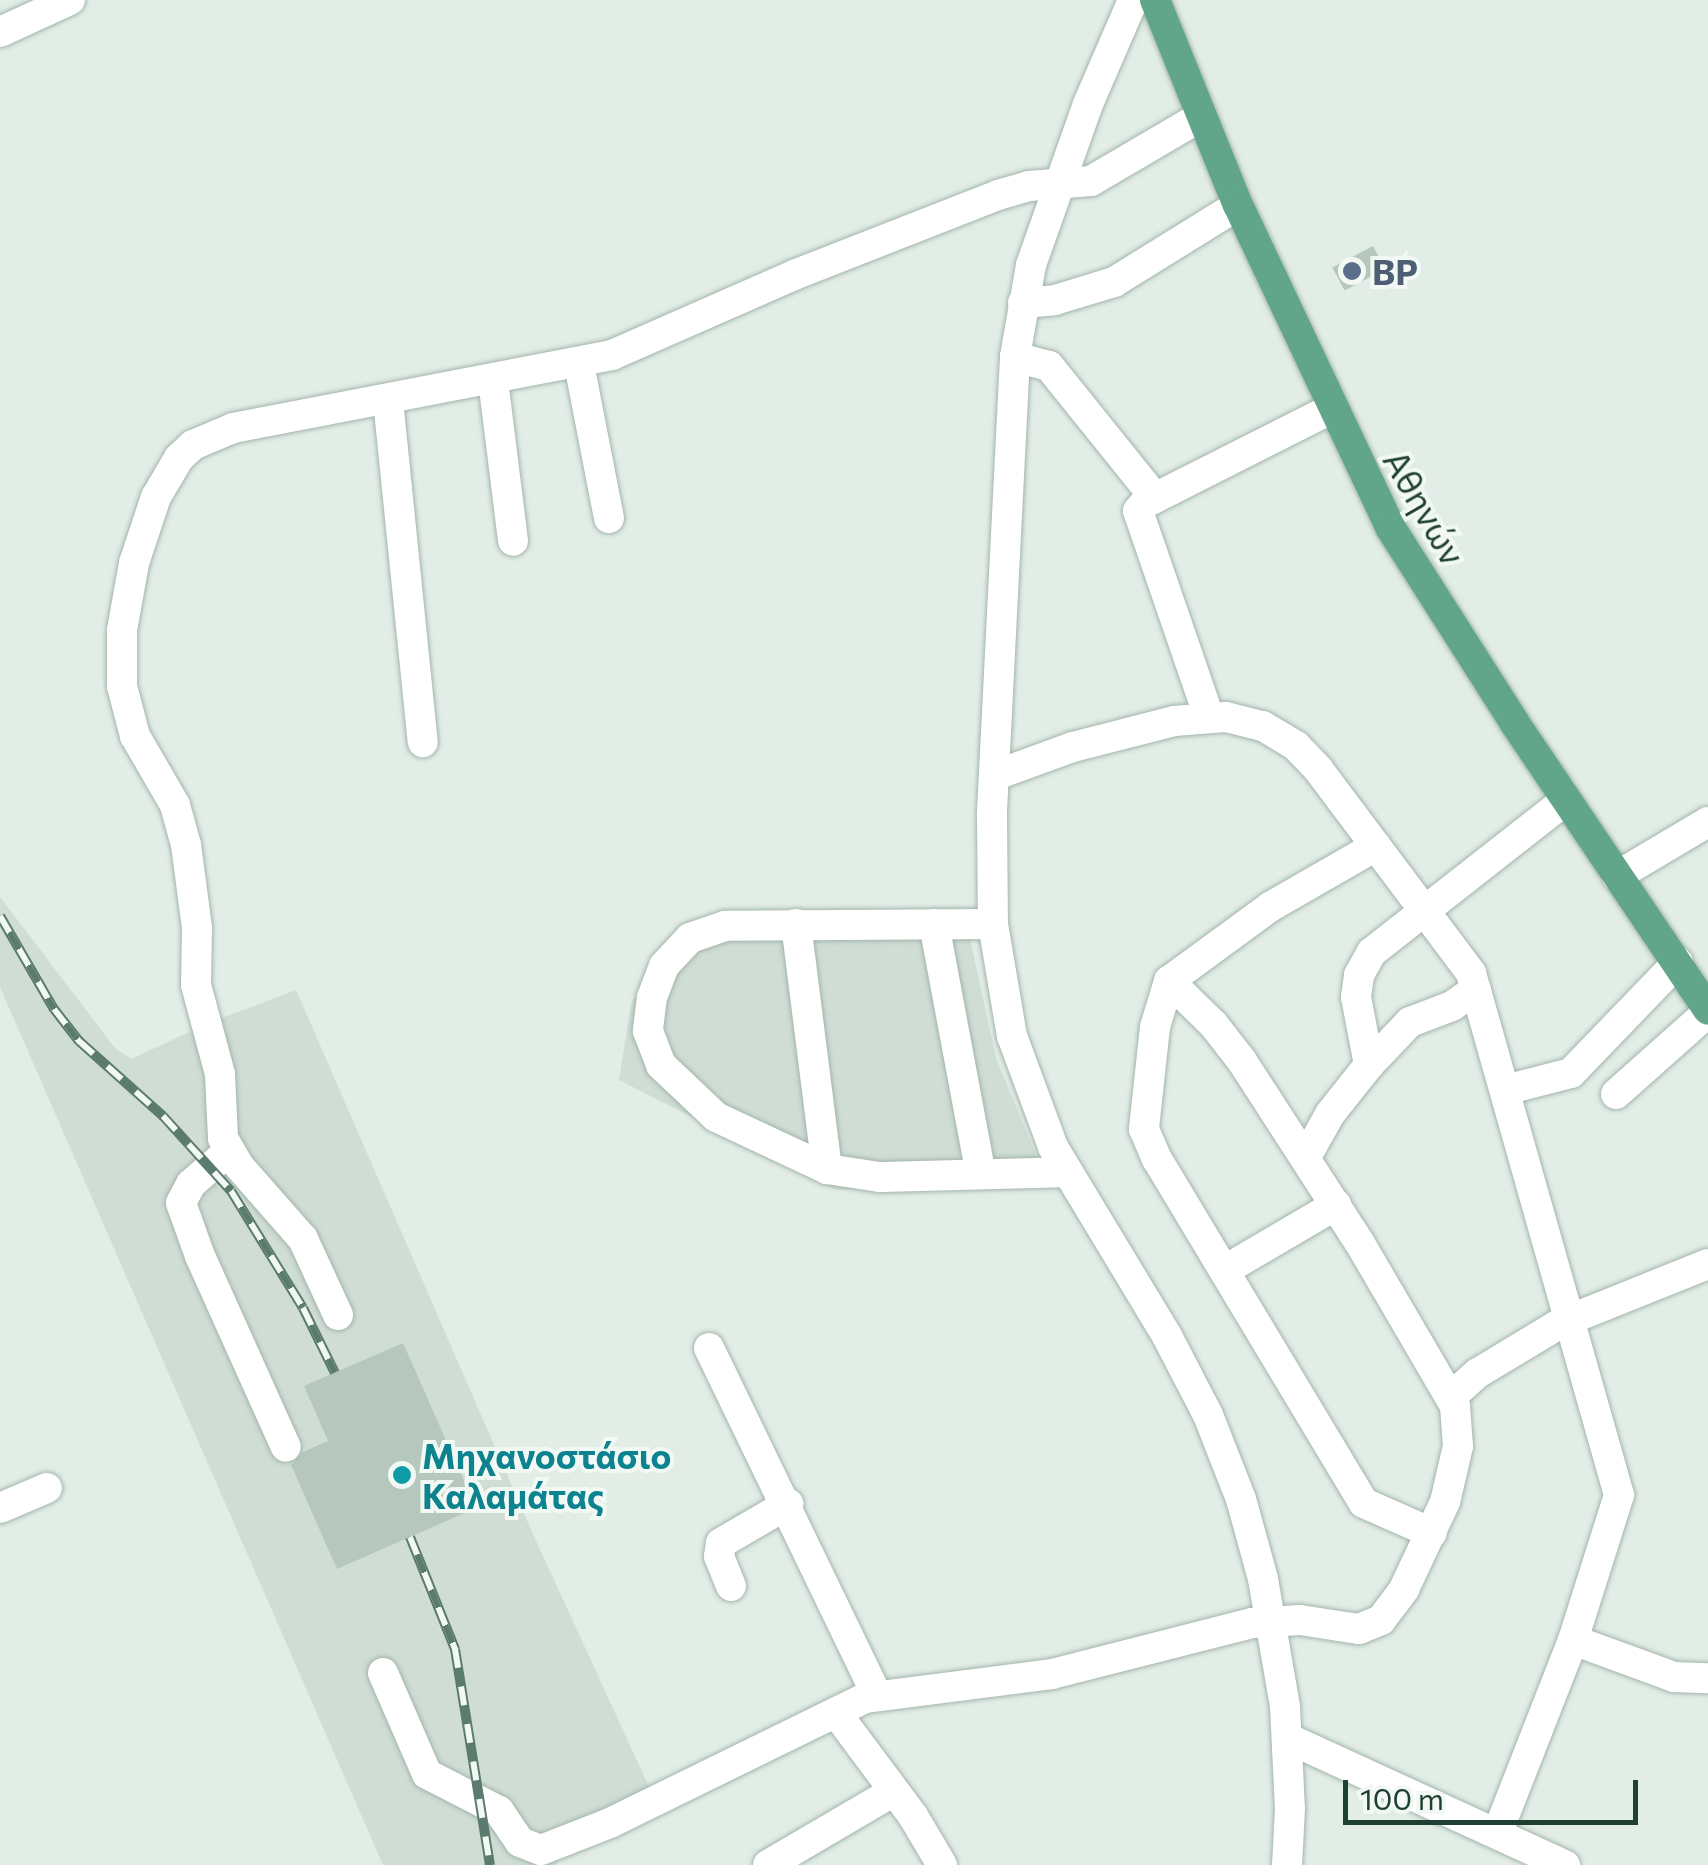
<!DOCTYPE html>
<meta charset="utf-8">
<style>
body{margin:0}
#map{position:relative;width:1708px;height:1865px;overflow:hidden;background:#e1ede6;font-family:Commissioner,sans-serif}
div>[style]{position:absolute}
.built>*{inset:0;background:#cfddd4}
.building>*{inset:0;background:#b6c8be;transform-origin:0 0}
.roads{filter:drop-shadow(0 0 2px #a3b5ac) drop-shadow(0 0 2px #a3b5ac)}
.minor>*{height:30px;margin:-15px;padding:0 15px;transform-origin:15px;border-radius:15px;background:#fff}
.major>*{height:30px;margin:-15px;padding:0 15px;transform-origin:15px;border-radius:15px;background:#61a68a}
.rail>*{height:10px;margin-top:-5px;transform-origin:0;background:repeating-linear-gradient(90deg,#f2f9f4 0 19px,#5a7b6d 0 38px);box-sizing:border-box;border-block:2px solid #5a7b6d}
.dots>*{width:28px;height:28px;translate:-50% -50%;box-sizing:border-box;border:5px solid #f2f9f4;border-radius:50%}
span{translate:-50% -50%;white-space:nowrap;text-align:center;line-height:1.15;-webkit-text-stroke:8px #f2f9f4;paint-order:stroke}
.service-label{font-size:35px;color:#4e5e75;font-weight:700}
.left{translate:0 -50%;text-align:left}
.street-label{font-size:35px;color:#1f3f32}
.culture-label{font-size:35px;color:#0d838f;font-weight:700}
.scale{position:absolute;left:1343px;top:1780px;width:295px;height:45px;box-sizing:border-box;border:5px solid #1f3f32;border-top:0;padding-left:12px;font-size:30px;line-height:35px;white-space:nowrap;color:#1f3f32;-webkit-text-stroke:8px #f2f9f4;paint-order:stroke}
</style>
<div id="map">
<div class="built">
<i style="clip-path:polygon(0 897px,115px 1048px,131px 1059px,209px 1023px,296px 990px,532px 1532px,656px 1802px,565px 1844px,556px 1865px,383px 1865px,0 987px)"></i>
<i style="clip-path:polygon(969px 934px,996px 1058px,1048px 1184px,836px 1190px,619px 1080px,632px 1000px,659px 976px,683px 940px)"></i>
</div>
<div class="building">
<i style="left:1373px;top:246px;width:26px;height:46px;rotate:62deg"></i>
<i style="clip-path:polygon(403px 1343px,476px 1508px,337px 1569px,291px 1465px,303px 1452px,328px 1441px,304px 1386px)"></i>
</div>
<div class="roads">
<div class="minor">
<i style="left:1133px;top:0;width:113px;rotate:113.4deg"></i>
<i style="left:1088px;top:104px;width:171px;rotate:109.5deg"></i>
<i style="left:1031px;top:265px;width:93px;rotate:99.9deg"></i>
<i style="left:1015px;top:357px;width:459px;rotate:92.9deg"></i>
<i style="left:992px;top:815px;width:109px;rotate:89.5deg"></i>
<i style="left:993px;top:924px;width:114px;rotate:80.4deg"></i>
<i style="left:1012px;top:1036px;width:118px;rotate:69.7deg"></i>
<i style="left:1053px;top:1147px;width:221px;rotate:58.9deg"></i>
<i style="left:1167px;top:1336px;width:89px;rotate:62.6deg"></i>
<i style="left:1208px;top:1415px;width:90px;rotate:68.6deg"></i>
<i style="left:1241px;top:1499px;width:83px;rotate:74.6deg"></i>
<i style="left:1263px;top:1579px;width:130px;rotate:80.2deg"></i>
<i style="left:1285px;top:1707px;width:101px;rotate:87.2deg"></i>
<i style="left:1290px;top:1808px;width:57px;rotate:93deg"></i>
<i style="left:0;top:32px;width:77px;rotate:-24.6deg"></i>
<i style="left:1023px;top:303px;width:32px;rotate:-5deg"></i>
<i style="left:1055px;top:300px;width:62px;rotate:-17deg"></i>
<i style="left:1114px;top:282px;width:146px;rotate:-31.8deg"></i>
<i style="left:1015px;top:357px;width:35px;rotate:15deg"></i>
<i style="left:1049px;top:366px;width:169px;rotate:51.2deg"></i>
<i style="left:579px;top:364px;width:157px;rotate:79deg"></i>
<i style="left:493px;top:380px;width:162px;rotate:82.9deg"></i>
<i style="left:388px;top:400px;width:344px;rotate:84.2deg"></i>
<i style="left:1209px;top:717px;width:218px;rotate:-109deg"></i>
<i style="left:1138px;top:511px;width:11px;rotate:-49deg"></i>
<i style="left:1145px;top:503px;width:208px;rotate:-26.8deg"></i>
<i style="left:996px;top:775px;width:82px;rotate:-20deg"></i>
<i style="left:1073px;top:747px;width:104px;rotate:-14.4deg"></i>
<i style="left:1174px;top:721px;width:52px;rotate:-4.4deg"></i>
<i style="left:1226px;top:717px;width:38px;rotate:14deg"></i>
<i style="left:1263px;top:726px;width:39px;rotate:31deg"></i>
<i style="left:1296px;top:746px;width:32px;rotate:46deg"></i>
<i style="left:1318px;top:769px;width:255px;rotate:53.1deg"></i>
<i style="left:1471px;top:973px;width:543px;rotate:74.17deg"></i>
<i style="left:1619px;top:1495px;width:152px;rotate:107.6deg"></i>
<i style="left:1573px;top:1640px;width:208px;rotate:111.4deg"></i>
<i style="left:1376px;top:846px;width:122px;rotate:150.1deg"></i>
<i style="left:1270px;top:907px;width:125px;rotate:143.8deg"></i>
<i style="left:1169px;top:981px;width:48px;rotate:106.9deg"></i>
<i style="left:1155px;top:1027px;width:103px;rotate:96.2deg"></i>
<i style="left:1144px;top:1129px;width:33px;rotate:67deg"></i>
<i style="left:1157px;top:1159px;width:401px;rotate:59deg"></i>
<i style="left:1364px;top:1503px;width:74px;rotate:23.8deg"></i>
<i style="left:1617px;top:876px;width:106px;rotate:-30.7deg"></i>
<i style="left:796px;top:924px;width:247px;rotate:82.8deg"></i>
<i style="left:934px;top:924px;width:254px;rotate:79.4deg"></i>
<i style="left:993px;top:924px;width:268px;rotate:179.6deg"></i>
<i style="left:725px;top:926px;width:37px;rotate:161deg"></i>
<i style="left:690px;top:938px;width:38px;rotate:133deg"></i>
<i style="left:664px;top:966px;width:33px;rotate:111deg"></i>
<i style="left:652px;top:997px;width:34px;rotate:97deg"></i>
<i style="left:648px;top:1031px;width:36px;rotate:69deg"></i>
<i style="left:661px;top:1065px;width:76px;rotate:43.4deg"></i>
<i style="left:716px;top:1117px;width:123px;rotate:25.1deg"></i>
<i style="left:827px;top:1169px;width:53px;rotate:8.7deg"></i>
<i style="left:879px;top:1177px;width:187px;rotate:-1.5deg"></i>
<i style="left:1369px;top:1065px;width:59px;rotate:-46.4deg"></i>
<i style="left:1410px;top:1022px;width:45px;rotate:-20.9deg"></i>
<i style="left:1452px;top:1006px;width:29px;rotate:-35deg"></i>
<i style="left:1505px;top:1090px;width:68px;rotate:-14.4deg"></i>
<i style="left:1571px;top:1073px;width:154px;rotate:-46.1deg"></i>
<i style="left:1616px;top:1094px;width:123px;rotate:-41.7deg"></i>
<i style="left:229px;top:1151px;width:50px;rotate:139deg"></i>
<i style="left:191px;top:1184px;width:21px;rotate:118deg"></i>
<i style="left:181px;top:1203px;width:56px;rotate:70.3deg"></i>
<i style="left:200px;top:1256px;width:209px;rotate:65.8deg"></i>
<i style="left:1306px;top:1157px;width:49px;rotate:-60.8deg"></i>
<i style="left:1330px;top:1114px;width:63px;rotate:-51.5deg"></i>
<i style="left:1369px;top:1065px;width:69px;rotate:-100.8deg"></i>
<i style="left:1356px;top:997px;width:22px;rotate:-82deg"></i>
<i style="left:1359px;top:975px;width:26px;rotate:-61deg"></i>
<i style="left:1372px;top:952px;width:246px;rotate:-38.1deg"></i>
<i style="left:1225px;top:1270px;width:129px;rotate:-30.4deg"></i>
<i style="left:338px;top:1315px;width:84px;rotate:-114.7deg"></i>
<i style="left:303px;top:1239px;width:97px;rotate:-131.2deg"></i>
<i style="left:239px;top:1166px;width:32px;rotate:-120deg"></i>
<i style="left:223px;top:1138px;width:64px;rotate:-92.7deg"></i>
<i style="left:220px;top:1074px;width:92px;rotate:-105.1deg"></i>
<i style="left:196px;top:985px;width:57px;rotate:-89deg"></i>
<i style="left:197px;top:928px;width:84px;rotate:-97.5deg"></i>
<i style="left:186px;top:845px;width:41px;rotate:-105.4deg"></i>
<i style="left:175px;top:805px;width:80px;rotate:-120.1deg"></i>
<i style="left:135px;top:736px;width:52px;rotate:-104.6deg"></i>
<i style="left:122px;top:686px;width:56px;rotate:-90deg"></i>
<i style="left:122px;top:630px;width:68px;rotate:-79.8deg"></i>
<i style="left:134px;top:563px;width:70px;rotate:-71.6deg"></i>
<i style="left:156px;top:497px;width:45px;rotate:-59.5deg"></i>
<i style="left:179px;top:458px;width:19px;rotate:-43deg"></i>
<i style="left:193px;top:445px;width:43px;rotate:-23deg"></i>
<i style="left:233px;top:428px;width:386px;rotate:-10.9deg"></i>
<i style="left:612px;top:355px;width:199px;rotate:-23.7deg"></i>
<i style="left:794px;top:275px;width:219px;rotate:-21.4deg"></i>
<i style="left:998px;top:195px;width:32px;rotate:-16deg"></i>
<i style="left:1029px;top:186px;width:62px;rotate:-4.6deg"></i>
<i style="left:1091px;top:181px;width:126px;rotate:-30.4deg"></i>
<i style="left:709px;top:1348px;width:386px;rotate:64.2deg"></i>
<i style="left:1451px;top:1397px;width:36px;rotate:-42deg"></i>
<i style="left:1478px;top:1373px;width:97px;rotate:-31.1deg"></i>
<i style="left:1561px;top:1323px;width:158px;rotate:-21.9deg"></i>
<i style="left:0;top:1508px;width:51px;rotate:-23.1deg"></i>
<i style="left:731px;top:1586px;width:32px;rotate:-112deg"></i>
<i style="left:719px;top:1556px;width:13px;rotate:-81deg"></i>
<i style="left:721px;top:1543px;width:78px;rotate:-30.2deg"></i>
<i style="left:1573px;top:1640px;width:108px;rotate:20.1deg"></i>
<i style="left:1674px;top:1677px;width:34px;rotate:2deg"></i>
<i style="left:383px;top:1673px;width:110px;rotate:66.5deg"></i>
<i style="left:427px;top:1774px;width:81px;rotate:27.2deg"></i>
<i style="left:499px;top:1811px;width:37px;rotate:56deg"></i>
<i style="left:520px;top:1842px;width:22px;rotate:21deg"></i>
<i style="left:541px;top:1850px;width:74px;rotate:-21.4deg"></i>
<i style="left:610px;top:1823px;width:284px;rotate:-26.1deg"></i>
<i style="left:865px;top:1698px;width:189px;rotate:-7.3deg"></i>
<i style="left:1052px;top:1674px;width:206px;rotate:-14.3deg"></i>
<i style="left:1252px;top:1623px;width:48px;rotate:-3.6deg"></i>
<i style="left:1300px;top:1620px;width:60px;rotate:8.7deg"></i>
<i style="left:1359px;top:1629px;width:24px;rotate:-22deg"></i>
<i style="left:1381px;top:1620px;width:39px;rotate:-53deg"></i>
<i style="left:1404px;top:1589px;width:96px;rotate:-64.8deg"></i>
<i style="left:1445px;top:1502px;width:57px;rotate:-76.9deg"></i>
<i style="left:1458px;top:1446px;width:40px;rotate:-94.3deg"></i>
<i style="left:1455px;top:1406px;width:190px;rotate:-120.3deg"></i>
<i style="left:1359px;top:1242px;width:216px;rotate:-122.9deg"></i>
<i style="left:1242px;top:1061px;width:46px;rotate:-127.9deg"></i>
<i style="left:1214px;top:1025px;width:63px;rotate:-135.6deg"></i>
<i style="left:837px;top:1714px;width:127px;rotate:53.3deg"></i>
<i style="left:913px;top:1816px;width:57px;rotate:59.4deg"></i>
<i style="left:1287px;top:1738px;width:306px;rotate:24.6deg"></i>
<i style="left:768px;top:1865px;width:146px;rotate:-30.4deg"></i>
</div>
<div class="major">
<i style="left:1155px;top:0;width:221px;rotate:68deg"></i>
<i style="left:1238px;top:205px;width:356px;rotate:64.7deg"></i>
<i style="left:1390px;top:527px;width:231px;rotate:57.5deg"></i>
<i style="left:1514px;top:722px;width:347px;rotate:56deg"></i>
</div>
</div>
<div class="rail">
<i style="left:0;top:916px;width:108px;rotate:59.9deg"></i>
<i style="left:54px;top:1009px;width:41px;rotate:52deg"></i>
<i style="left:79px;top:1041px;width:113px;rotate:41.8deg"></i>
<i style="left:163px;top:1116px;width:101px;rotate:47.8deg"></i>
<i style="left:231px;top:1191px;width:137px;rotate:58.4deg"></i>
<i style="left:303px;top:1308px;width:72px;rotate:63.8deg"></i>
<i style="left:410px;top:1537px;width:121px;rotate:68.1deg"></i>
<i style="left:455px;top:1649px;width:219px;rotate:80.8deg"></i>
</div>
<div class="dots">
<i style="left:1352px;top:271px;background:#5c6f8a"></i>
<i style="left:402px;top:1475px;background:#0f9aa8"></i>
</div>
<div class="service-label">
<span class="left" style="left:1372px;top:271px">BP</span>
</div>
<div class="street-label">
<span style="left:1425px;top:507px;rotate:60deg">Αθηνών</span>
</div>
<div class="culture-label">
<span class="left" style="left:422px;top:1475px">Μηχανοστάσιο<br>Καλαμάτας</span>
</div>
<div class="scale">100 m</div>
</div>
